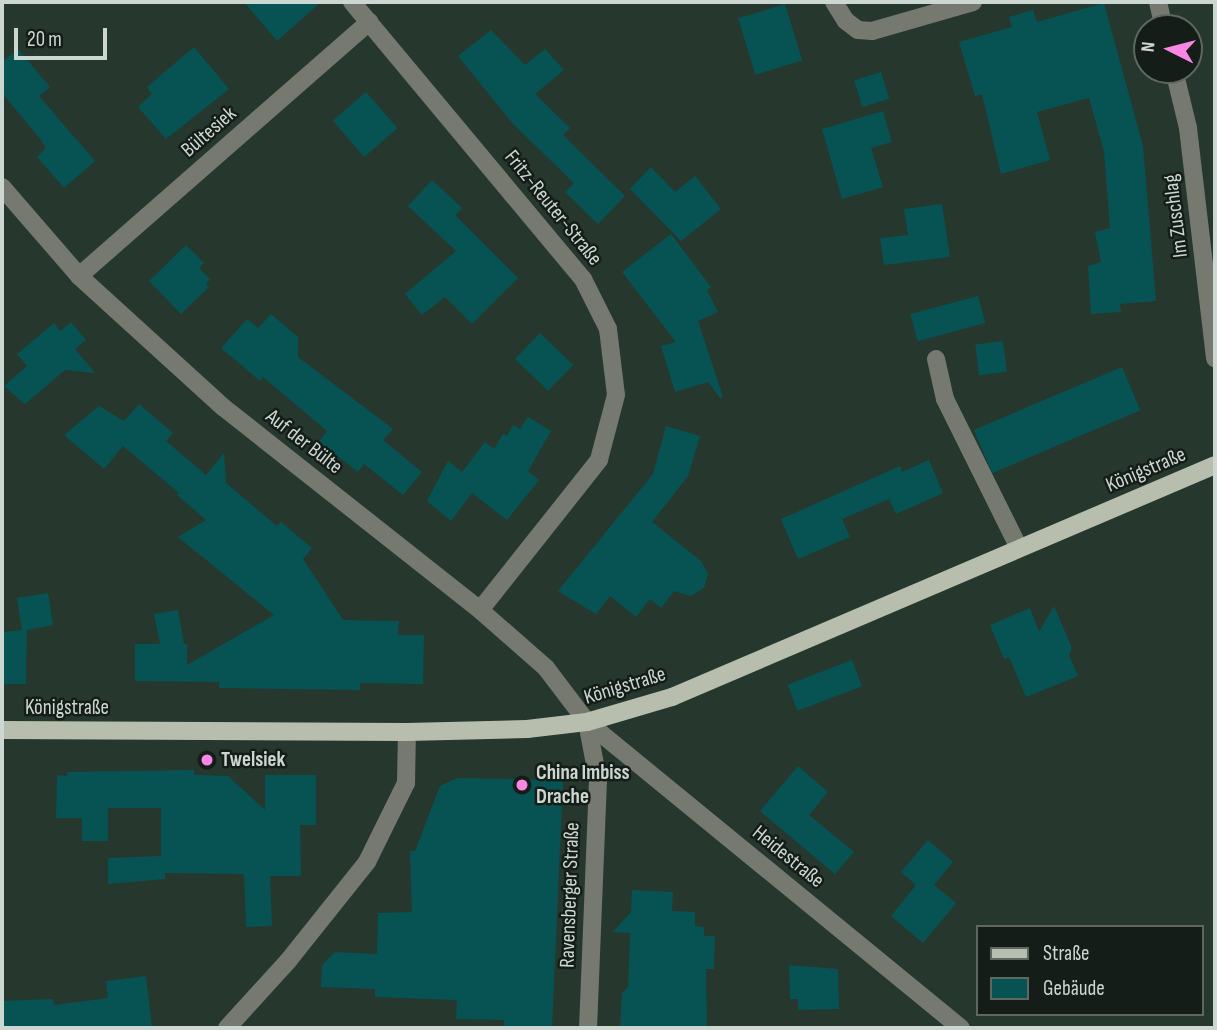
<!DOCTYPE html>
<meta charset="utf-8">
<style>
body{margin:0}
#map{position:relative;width:1217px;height:1030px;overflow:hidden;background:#26372e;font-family:"Sofia Sans Condensed",sans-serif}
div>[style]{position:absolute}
.building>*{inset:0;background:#075353;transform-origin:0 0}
.minor>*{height:18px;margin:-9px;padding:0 9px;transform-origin:9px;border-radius:9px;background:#757970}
.major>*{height:18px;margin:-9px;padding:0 9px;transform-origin:9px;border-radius:9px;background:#b7bead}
.dots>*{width:19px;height:19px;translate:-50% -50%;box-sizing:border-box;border:4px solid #151d18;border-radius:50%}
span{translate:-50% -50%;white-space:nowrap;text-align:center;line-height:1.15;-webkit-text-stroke:5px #151d18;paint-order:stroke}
.street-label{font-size:21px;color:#cdd7d1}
.poi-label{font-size:21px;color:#cdd7d1;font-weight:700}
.left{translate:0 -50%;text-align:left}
.frame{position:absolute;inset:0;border:4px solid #cdd7d1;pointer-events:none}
.legend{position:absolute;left:976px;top:925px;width:228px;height:91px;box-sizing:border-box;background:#151d18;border:2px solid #5f6762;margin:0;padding:9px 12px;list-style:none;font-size:21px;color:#cdd7d1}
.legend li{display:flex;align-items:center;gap:14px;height:35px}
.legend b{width:35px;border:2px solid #5f6762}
.north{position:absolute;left:1133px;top:14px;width:70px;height:70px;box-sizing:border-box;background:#151d18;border:2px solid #5f6762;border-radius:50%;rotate:276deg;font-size:19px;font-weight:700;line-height:28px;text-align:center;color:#cdd7d1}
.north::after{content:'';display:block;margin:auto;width:24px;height:32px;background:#fb87e5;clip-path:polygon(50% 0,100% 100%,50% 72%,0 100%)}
.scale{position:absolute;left:14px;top:28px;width:93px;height:32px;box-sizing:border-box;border:4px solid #cdd7d1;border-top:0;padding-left:9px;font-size:21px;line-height:24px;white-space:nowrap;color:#cdd7d1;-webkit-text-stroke:5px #151d18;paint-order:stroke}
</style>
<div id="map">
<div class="building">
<i style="clip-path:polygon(244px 2px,321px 2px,277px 41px)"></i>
<i style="clip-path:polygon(1104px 3px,1143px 146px,1156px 301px,1120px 304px,1121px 312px,1091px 314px,1088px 266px,1101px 262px,1095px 232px,1110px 228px,1104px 152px,1089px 98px,1037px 112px,1050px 160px,1001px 174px,982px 94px,975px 96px,959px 42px,1012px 27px,1009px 17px,1033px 10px,1037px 22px)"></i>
<i style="left:785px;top:4px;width:59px;height:49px;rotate:73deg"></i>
<i style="clip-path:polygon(491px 30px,525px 65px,545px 49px,564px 70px,535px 94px,570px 128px,563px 135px,625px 196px,598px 224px,565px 192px,574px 183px,513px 124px,458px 56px)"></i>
<i style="clip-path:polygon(194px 47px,229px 89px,166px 139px,138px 107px,152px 94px,147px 87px)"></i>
<i style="clip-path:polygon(18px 49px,50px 87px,39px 96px,95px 161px,64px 188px,37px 157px,46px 148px,41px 140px,2px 93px,2px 62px)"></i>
<i style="left:881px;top:72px;width:28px;height:28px;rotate:73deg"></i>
<i style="left:366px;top:92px;width:48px;height:44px;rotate:49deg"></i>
<i style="clip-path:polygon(883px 111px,892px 142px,871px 148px,883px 187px,842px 199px,822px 129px)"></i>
<i style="clip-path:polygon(651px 167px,675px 192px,695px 176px,721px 209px,681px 241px,630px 189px)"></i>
<i style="clip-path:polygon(432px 180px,462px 208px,455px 215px,518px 278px,472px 324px,445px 297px,422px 315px,405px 294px,456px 251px,408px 206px)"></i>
<i style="clip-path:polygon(942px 204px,950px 257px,884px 265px,880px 238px,908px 235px,904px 209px)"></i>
<i style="clip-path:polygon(671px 234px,711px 287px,707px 290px,718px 312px,698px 321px,723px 397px,720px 398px,708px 382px,675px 392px,661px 346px,676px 342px,622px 272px)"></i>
<i style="clip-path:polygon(186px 245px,204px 263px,199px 268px,210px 279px,206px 284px,209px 287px,181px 314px,149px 281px)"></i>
<i style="left:978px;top:296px;width:28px;height:70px;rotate:75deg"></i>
<i style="clip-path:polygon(271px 314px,298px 337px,298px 357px,393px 429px,383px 440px,422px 472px,403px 495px,364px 464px,358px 472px,319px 442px,327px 431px,263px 377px,260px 381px,221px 348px,247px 319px,258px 328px)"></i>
<i style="clip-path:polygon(71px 322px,86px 340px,75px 349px,95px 373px,65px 370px,25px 404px,4px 386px,27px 366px,17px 354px,54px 323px,60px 331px)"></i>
<i style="left:540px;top:333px;width:46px;height:36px;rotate:44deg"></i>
<i style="left:1003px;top:341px;width:31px;height:28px;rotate:83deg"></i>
<i style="left:1122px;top:367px;width:47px;height:161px;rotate:67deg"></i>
<i style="clip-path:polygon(139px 404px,173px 433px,166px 441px,206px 475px,224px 453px,226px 483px,277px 526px,281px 522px,312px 548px,303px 559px,343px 620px,399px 621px,398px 635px,424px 635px,423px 684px,360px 683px,360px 690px,219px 688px,219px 682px,135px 681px,135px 644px,160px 644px,154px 614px,178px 610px,184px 644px,187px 644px,187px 665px,274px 615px,178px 537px,206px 520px,177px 495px,179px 493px,123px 446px,104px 469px,64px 435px,99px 406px,124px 421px)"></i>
<i style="clip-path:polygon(528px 417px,551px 431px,528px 471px,539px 480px,507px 520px,472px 493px,451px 521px,427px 501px,448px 461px,462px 472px,485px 442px,494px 449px,503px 434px,507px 436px,513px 425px,520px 429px)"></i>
<i style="clip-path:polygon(666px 426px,700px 436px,688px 476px,652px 522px,701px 561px,708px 574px,704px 588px,691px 596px,674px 591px,661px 608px,650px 599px,636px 617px,610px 596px,596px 614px,558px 591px,653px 474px)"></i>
<i style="clip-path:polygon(929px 460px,943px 493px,896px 514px,889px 499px,842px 519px,850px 537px,798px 559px,781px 519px,900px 466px,902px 472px)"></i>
<i style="clip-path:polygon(48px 593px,53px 625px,27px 630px,26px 684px,2px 684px,2px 632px,22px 630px,17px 598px)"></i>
<i style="clip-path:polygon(1054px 606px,1072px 648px,1069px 655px,1078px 676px,1026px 697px,1009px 657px,1004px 659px,990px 625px,1030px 608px,1039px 632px)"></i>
<i style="left:852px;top:660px;width:28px;height:69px;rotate:69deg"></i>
<i style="clip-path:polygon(798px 766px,828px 792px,809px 815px,854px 852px,835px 874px,760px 811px)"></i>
<i style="clip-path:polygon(194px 770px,194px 775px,228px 776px,265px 810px,265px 775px,316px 775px,316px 825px,300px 825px,301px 876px,270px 876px,272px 926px,246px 927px,244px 874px,165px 873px,165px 879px,108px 884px,108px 858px,161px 856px,161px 808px,108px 808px,108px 841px,82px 841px,82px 818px,56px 818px,57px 775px,67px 776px,67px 772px)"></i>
<i style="clip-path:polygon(457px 778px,563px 780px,552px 1028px,504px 1028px,504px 1020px,456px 1019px,457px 1000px,375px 997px,375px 989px,321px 987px,322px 965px,335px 952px,377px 954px,378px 913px,412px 912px,410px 851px,415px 851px,440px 786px)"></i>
<i style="clip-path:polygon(928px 840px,953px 862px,934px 885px,956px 903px,923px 943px,891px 916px,916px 885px,901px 872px)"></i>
<i style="clip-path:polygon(632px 890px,673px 892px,672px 911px,695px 912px,695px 926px,704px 927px,704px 936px,715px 936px,714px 969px,706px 969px,707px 1028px,620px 1028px,622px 993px,628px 987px,630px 933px,613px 932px,631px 912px)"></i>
<i style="clip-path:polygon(789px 965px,838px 969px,839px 1009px,798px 1010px,798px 999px,790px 999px)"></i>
<i style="clip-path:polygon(146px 976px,152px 1028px,2px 1028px,2px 1001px,53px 999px,54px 1005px,108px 998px,106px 981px)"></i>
</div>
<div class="minor">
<i style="left:352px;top:2px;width:361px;rotate:50.2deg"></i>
<i style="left:583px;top:279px;width:56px;rotate:63.4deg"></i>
<i style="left:608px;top:329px;width:66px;rotate:83.1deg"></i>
<i style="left:616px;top:395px;width:67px;rotate:104.7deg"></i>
<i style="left:599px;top:460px;width:191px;rotate:128.4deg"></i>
<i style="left:834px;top:2px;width:22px;rotate:58deg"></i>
<i style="left:846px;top:21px;width:15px;rotate:37deg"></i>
<i style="left:858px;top:30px;width:14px;rotate:4deg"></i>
<i style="left:872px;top:31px;width:105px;rotate:-16deg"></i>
<i style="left:1158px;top:2px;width:27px;rotate:77deg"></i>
<i style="left:1174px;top:70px;width:60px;rotate:76.4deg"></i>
<i style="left:1188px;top:128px;width:232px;rotate:83.3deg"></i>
<i style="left:2px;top:187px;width:118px;rotate:49.1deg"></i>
<i style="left:79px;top:276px;width:195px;rotate:42.3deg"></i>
<i style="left:223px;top:407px;width:328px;rotate:38.3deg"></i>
<i style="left:480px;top:610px;width:88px;rotate:41.3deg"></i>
<i style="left:546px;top:668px;width:68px;rotate:52.8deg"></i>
<i style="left:587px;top:722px;width:483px;rotate:39.3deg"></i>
<i style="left:79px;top:276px;width:386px;rotate:-41.2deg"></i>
<i style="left:936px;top:359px;width:41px;rotate:77.3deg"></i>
<i style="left:945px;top:399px;width:166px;rotate:63.6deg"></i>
<i style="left:587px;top:722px;width:59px;rotate:79.3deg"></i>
<i style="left:598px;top:780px;width:248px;rotate:92.3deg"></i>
<i style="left:227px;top:1028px;width:91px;rotate:-47.7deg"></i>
<i style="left:288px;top:961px;width:127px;rotate:-51.4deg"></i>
<i style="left:367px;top:862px;width:88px;rotate:-63.7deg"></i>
<i style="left:406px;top:783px;width:51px;rotate:-88.9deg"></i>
</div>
<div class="major">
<i style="left:2px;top:730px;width:405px;rotate:0.3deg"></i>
<i style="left:407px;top:732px;width:120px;rotate:-1.4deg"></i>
<i style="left:527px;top:729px;width:60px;rotate:-6.7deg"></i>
<i style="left:587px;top:722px;width:89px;rotate:-16.4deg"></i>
<i style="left:672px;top:697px;width:590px;rotate:-23.13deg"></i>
</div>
<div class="dots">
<i style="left:207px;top:760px;background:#fb87e5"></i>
<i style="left:522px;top:785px;background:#fb87e5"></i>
</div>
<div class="street-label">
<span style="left:209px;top:132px;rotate:-41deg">Bültesiek</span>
<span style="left:553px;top:208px;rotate:51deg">Fritz-Reuter-Straße</span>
<span style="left:1176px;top:216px;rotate:-97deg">Im Zuschlag</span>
<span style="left:304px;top:442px;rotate:38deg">Auf der Bülte</span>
<span style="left:1146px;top:470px;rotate:-23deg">Königstraße</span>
<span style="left:625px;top:686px;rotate:-17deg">Königstraße</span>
<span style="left:67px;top:708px">Königstraße</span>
<span style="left:788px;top:857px;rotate:39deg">Heidestraße</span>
<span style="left:570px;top:895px;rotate:-88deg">Ravensberger Straße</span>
</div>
<div class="poi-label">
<span class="left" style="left:221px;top:760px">Twelsiek</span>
<span class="left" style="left:536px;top:785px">China Imbiss<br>Drache</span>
</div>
<div class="frame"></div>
<ul class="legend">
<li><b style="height:9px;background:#b7bead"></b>Straße</li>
<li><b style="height:19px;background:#075353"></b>Gebäude</li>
</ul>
<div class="north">N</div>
<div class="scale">20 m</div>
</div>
